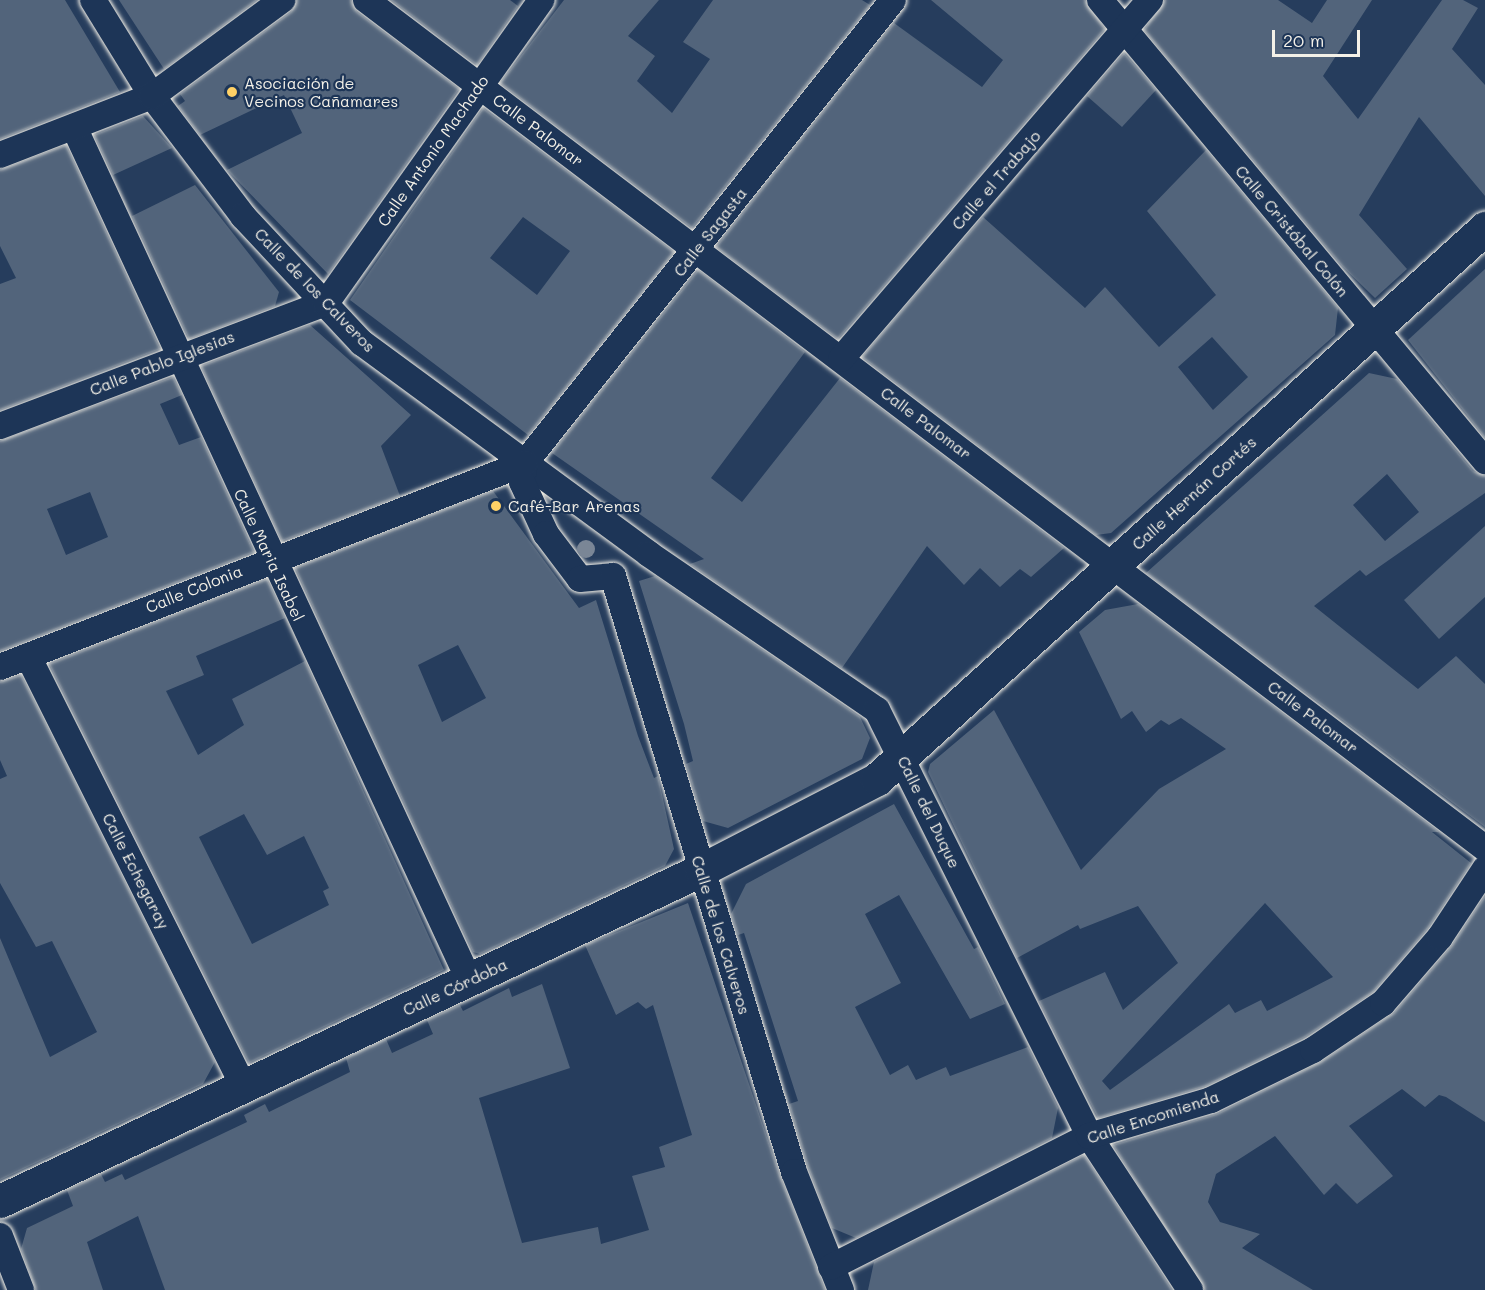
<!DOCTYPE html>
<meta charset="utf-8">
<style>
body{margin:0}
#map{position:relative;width:1485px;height:1290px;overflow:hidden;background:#263d5d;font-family:Mali,sans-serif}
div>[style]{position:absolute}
.building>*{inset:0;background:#52647b}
.roads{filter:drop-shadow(0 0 2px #f4f1e8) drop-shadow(0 0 2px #f4f1e8)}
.street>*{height:26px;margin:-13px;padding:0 13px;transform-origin:13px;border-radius:13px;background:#1d3557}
.secondary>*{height:33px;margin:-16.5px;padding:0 16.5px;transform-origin:16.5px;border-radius:16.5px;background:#1d3557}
.trees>*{width:18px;height:18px;margin:-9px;border-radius:50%;background:#7a8696}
.dots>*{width:16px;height:16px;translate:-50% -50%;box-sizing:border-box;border:3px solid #1d3557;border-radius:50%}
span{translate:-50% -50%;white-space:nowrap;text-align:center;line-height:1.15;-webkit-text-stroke:4.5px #1d3557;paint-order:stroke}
.poi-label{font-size:16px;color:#f4f1e8}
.left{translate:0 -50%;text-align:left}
.street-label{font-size:16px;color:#f4f1e8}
.scale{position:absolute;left:1272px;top:30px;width:88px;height:27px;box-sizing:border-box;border:3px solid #f4f1e8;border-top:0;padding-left:8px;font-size:18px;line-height:21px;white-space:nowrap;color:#f4f1e8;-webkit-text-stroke:4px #1d3557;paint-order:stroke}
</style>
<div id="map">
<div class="building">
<i style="clip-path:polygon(0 0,65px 0,120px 92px,0 139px)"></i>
<i style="clip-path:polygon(119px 0,257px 0,164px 69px)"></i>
<i style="clip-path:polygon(297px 0,351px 0,357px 12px,459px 89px,328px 274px,227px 170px,302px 133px,284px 95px,200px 135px,178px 106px,185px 101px,180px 94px,291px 12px)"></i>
<i style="clip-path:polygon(391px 0,510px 0,518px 6px,477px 65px)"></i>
<i style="clip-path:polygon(564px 0,659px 0,628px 36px,655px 56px,637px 81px,672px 113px,710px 59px,683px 42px,713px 0,862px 0,870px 5px,692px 228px,500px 83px)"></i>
<i style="clip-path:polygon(931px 0,1085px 0,1105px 29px,838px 339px,716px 247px,894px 23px,982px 87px,1003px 60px)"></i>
<i style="clip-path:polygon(1165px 0,1278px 0,1312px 23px,1327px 0,1372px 0,1323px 76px,1358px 119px,1442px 0,1463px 0,1478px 8px,1452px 49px,1485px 85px,1485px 196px,1419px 117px,1359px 215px,1407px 269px,1375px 298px,1342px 266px,1144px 30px)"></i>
<i style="clip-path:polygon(1124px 53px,1156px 90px,1122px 127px,1087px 96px)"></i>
<i style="clip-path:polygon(evenodd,483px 108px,674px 252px,528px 435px,350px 300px,483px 108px,523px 217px,570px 251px,537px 295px,490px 258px,523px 217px)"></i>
<i style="clip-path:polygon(143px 116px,172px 148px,113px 175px,94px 135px)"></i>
<i style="clip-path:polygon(66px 145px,160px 349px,0 410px,0 284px,16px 278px,0 246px,0 170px)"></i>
<i style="clip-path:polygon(evenodd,1206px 150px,1338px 308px,1335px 335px,1111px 533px,1096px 535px,862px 357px,983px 217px,1085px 308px,1105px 287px,1159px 347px,1216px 295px,1147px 211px,1206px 150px,1212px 337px,1248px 377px,1213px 410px,1178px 367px,1212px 337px)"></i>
<i style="clip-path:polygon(195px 185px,279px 292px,275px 306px,189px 339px,132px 216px)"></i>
<i style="clip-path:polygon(1485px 269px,1485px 438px,1408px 340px)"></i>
<i style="clip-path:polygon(698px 270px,805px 352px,711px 478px,742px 502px,840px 378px,1064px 548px,1031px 577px,1020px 569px,1000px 587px,980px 568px,964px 585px,927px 546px,842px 668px,690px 564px,704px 559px,552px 453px)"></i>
<i style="clip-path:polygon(310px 325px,411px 415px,381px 446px,400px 496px,282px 541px,201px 366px)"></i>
<i style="clip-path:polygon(evenodd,1369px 373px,1397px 379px,1473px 471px,1485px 476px,1485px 493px,1366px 576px,1360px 570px,1314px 606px,1418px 689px,1456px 656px,1485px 684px,1485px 827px,1146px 573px,1369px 373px,1387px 474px,1419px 512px,1385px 541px,1353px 505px,1387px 474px)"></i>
<i style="clip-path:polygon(evenodd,173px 377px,182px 395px,160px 404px,179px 445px,201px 437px,254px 552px,0 651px,0 441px,173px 377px,90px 492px,108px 537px,66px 555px,47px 509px,90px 492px)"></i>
<i style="clip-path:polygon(evenodd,493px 491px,579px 608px,596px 600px,638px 736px,654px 778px,658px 776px,674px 849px,665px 866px,480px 954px,473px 952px,295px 568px,493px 491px,458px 645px,486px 698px,442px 722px,418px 665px,458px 645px)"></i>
<i style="clip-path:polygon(1485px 526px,1485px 597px,1439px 639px,1404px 600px)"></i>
<i style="clip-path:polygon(655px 576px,860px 717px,870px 738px,862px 759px,728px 828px,703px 821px,686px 764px,693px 761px,684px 724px,639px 581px)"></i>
<i style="clip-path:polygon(evenodd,267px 579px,285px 618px,196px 656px,204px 675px,166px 691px,198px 755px,244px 725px,232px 699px,305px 661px,444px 970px,249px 1063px,49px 664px,267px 579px,244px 814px,267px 855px,304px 836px,329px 888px,323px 891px,329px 905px,252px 944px,199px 837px,244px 814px)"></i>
<i style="clip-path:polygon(evenodd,1138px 604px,1439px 832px,1432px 832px,1471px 863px,1428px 928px,1373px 992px,1305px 1037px,1206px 1086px,1098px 1118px,1039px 1001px,1105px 972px,1123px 1010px,1178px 963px,1138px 906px,1080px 929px,1078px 925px,1017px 958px,928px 772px,930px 764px,994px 710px,1081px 870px,1159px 789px,1226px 749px,1181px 718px,1169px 725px,1161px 720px,1146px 732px,1132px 711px,1121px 719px,1079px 632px,1105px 610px,1138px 604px,1265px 903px,1333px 977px,1267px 1011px,1261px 1000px,1235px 1013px,1229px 1004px,1110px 1090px,1102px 1081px,1265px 903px)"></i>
<i style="clip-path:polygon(21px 675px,215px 1062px,203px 1084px,0 1180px,0 938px,50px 1057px,97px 1032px,52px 941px,36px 947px,0 883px,0 779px,7px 776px,0 760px,0 682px)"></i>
<i style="clip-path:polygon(894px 804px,974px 949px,978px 947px,1005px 1004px,970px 1019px,899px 895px,865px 914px,901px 983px,855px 1007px,890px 1075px,908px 1065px,916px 1080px,946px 1067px,950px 1076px,1028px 1047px,1058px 1108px,1052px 1138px,856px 1238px,832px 1228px,808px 1167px,789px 1104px,798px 1101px,744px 933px,738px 935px,731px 914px,746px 884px)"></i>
<i style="clip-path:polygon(1485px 896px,1485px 1122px,1446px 1097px,1439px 1095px,1425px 1107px,1402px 1089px,1349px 1126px,1393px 1176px,1357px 1204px,1336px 1183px,1324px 1195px,1275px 1136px,1216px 1174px,1208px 1202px,1220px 1222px,1260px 1234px,1242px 1248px,1313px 1290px,1205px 1290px,1113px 1145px,1217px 1114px,1321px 1062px,1394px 1013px,1451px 947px)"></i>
<i style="clip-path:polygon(688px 903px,780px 1176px,825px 1290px,165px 1290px,138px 1216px,87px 1242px,103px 1290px,36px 1290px,21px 1249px,27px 1228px,73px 1206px,67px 1190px,101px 1174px,105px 1182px,122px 1174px,125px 1180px,247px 1122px,244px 1115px,265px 1104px,269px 1112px,350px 1072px,346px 1058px,386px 1039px,392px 1053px,433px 1034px,427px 1020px,460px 1005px,463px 1011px,509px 988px,512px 997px,542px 984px,570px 1068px,479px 1098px,522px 1243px,598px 1227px,601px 1244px,649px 1230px,632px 1176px,665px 1167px,659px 1147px,692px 1135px,653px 1005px,646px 1009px,638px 1002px,616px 1015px,585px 945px)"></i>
<i style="clip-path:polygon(1084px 1155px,1172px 1290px,868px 1290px,874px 1262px)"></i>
</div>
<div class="roads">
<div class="street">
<i style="left:93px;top:0;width:113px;rotate:58.4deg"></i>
<i style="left:152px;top:96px;width:151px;rotate:52.8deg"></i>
<i style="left:243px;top:216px;width:174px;rotate:46.9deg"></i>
<i style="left:362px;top:343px;width:356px;rotate:36.3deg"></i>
<i style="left:649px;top:554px;width:276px;rotate:34.4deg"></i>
<i style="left:877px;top:710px;width:476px;rotate:63.5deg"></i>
<i style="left:1089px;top:1136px;width:184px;rotate:56.7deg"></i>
<i style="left:366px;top:0;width:1404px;rotate:37.16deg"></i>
<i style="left:1100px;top:0;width:601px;rotate:50.13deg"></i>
<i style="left:74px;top:127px;width:940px;rotate:65.15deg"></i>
<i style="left:0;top:155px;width:163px;rotate:-21.2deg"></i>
<i style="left:152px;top:96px;width:162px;rotate:-36.4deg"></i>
<i style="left:841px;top:359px;width:474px;rotate:-49.3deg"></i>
<i style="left:0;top:426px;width:348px;rotate:-20.7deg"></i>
<i style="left:326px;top:303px;width:372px;rotate:-54.6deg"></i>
<i style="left:525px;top:463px;width:19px;rotate:99deg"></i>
<i style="left:522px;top:482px;width:57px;rotate:65.2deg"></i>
<i style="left:546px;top:534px;width:56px;rotate:52.9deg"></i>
<i style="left:580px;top:579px;width:33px;rotate:-5deg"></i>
<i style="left:613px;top:576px;width:623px;rotate:73.11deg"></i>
<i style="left:794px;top:1172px;width:127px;rotate:68.3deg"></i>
<i style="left:525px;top:463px;width:591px;rotate:-51.52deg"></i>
<i style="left:28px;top:656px;width:482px;rotate:63.4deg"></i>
<i style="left:0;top:667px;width:563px;rotate:-21.23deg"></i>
<i style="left:0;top:1236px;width:58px;rotate:68.7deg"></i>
<i style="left:831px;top:1267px;width:289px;rotate:-26.9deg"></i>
<i style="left:1089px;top:1136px;width:127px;rotate:-16.4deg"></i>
<i style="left:1211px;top:1100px;width:114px;rotate:-26.1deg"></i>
<i style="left:1313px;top:1050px;width:84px;rotate:-33.9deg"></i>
<i style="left:1383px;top:1003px;width:87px;rotate:-49.2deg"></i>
<i style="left:1440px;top:937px;width:82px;rotate:-56.5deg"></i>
</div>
<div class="secondary">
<i style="left:0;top:1201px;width:775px;rotate:-25.28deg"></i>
<i style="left:701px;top:870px;width:198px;rotate:-27.3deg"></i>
<i style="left:877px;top:779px;width:821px;rotate:-42.18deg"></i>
</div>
</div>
<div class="trees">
<i style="left:586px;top:549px"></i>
</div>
<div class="dots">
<i style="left:232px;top:92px;background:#ffd166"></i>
<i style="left:496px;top:506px;background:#ffd166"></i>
</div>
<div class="poi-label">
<span class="left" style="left:244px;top:92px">Asociación de<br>Vecinos Cañamares</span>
<span class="left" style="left:508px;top:506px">Café-Bar Arenas</span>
</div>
<div class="street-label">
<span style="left:538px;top:130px;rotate:37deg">Calle Palomar</span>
<span style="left:433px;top:151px;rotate:-55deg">Calle Antonio Machado</span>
<span style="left:996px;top:180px;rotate:-49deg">Calle el Trabajo</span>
<span style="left:1292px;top:231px;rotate:50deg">Calle Cristóbal Colón</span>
<span style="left:710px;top:232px;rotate:-52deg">Calle Sagasta</span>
<span style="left:315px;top:290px;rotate:46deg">Calle de los Calveros</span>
<span style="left:162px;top:363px;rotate:-21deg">Calle Pablo Iglesias</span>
<span style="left:926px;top:423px;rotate:37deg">Calle Palomar</span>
<span style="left:1194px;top:493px;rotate:-42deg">Calle Hernán Cortés</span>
<span style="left:269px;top:555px;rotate:65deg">Calle Maria Isabel</span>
<span style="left:194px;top:589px;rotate:-22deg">Calle Colonia</span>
<span style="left:1313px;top:717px;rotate:37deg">Calle Palomar</span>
<span style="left:929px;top:812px;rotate:64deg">Calle del Duque</span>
<span style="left:136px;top:871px;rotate:63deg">Calle Echegaray</span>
<span style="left:721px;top:935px;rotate:73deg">Calle de los Calveros</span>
<span style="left:455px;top:987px;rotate:-25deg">Calle Córdoba</span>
<span style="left:1153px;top:1117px;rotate:-18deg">Calle Encomienda</span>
</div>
<div class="scale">20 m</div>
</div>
